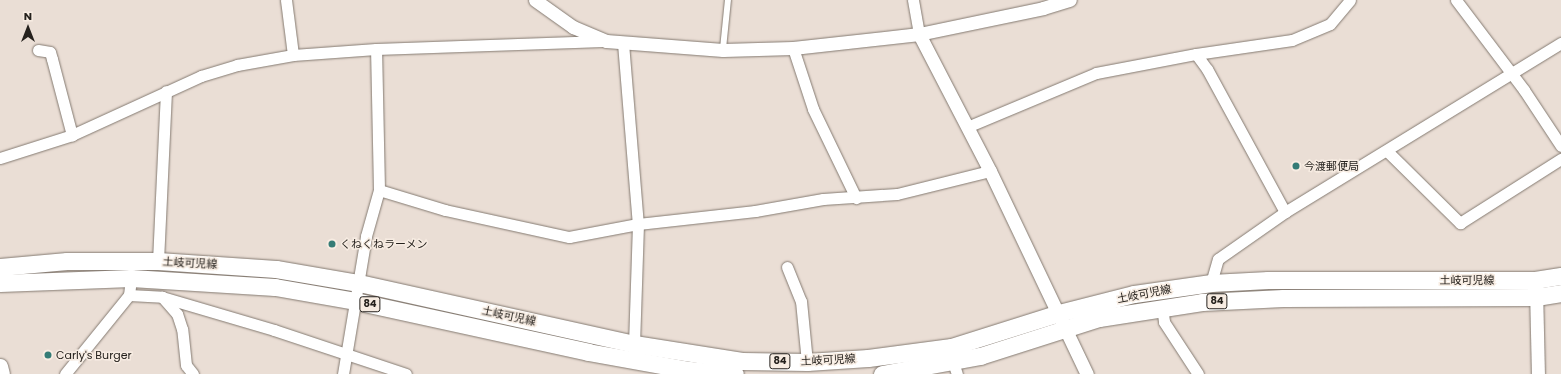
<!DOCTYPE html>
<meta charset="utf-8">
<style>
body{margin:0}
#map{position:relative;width:1561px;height:374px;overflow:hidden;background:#eaded5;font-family:Poppins,"Noto Sans JP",sans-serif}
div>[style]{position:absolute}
.roads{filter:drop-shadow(0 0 1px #847a71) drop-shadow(0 0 1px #847a71)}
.service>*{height:5.5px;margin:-2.75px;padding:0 2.75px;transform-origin:2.75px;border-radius:2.75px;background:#fff}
.minor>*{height:11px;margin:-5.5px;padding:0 5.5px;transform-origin:5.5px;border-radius:5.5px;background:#fff}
.tertiary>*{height:13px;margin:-6.5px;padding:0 6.5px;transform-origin:6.5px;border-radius:6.5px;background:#fff}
.secondary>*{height:15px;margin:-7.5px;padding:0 7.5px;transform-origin:7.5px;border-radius:7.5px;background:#fff}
.primary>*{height:17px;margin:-8.5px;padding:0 8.5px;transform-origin:8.5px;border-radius:8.5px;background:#fff}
.dots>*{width:11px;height:11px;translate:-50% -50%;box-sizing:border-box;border:2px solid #f7ece2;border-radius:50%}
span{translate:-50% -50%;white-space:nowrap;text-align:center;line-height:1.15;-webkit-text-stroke:3px #f7ece2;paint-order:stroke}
.shield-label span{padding:1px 3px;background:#f7ece2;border:1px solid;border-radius:3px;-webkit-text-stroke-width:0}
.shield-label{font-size:10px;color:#25211d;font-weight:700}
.poi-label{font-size:11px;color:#25211d}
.left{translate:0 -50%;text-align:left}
.street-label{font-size:11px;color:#25211d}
.north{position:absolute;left:8px;top:8px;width:40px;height:40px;-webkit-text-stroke:3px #f7ece2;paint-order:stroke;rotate:0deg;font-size:11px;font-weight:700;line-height:16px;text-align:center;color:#25211d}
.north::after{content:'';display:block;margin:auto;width:14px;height:18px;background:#25211d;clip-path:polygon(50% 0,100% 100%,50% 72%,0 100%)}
</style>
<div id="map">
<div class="roads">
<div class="service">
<i style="left:723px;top:49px;width:49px;rotate:-84.2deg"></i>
</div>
<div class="minor">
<i style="left:286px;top:0;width:55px;rotate:82.7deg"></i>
<i style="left:913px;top:0;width:35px;rotate:80deg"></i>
<i style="left:1456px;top:0;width:113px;rotate:52.9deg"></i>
<i style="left:1524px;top:90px;width:67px;rotate:56.5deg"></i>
<i style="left:623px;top:43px;width:182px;rotate:85.3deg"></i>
<i style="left:638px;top:224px;width:120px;rotate:91.9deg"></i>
<i style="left:793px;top:48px;width:64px;rotate:71.8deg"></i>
<i style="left:813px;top:109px;width:99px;rotate:64.2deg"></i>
<i style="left:38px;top:50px;width:12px;rotate:9deg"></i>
<i style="left:50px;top:52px;width:7px;rotate:74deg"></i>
<i style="left:52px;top:59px;width:79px;rotate:75.3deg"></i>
<i style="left:1196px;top:54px;width:19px;rotate:54deg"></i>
<i style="left:1207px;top:69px;width:163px;rotate:61.4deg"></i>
<i style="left:967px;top:127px;width:140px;rotate:-22.7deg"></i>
<i style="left:1096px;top:73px;width:102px;rotate:-10.8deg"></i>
<i style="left:1196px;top:54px;width:97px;rotate:-8.3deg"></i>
<i style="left:1292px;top:40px;width:41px;rotate:-22.8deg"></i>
<i style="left:1330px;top:24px;width:31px;rotate:-50deg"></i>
<i style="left:1387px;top:151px;width:103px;rotate:44.6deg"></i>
<i style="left:1460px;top:223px;width:120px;rotate:-32.4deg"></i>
<i style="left:0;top:158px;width:76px;rotate:-17.7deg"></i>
<i style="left:72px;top:135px;width:142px;rotate:-24.6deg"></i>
<i style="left:201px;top:76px;width:38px;rotate:-17deg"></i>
<i style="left:237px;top:65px;width:57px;rotate:-10.1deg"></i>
<i style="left:293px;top:55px;width:83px;rotate:-4.1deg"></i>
<i style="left:376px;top:49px;width:227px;rotate:-2deg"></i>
<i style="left:379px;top:190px;width:69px;rotate:16.9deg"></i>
<i style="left:445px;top:210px;width:127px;rotate:12.3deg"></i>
<i style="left:569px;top:237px;width:70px;rotate:-10.7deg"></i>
<i style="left:638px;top:224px;width:118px;rotate:-6.3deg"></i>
<i style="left:755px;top:211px;width:69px;rotate:-10deg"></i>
<i style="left:823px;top:199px;width:74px;rotate:-3.9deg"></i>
<i style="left:897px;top:194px;width:96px;rotate:-13.9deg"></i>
<i style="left:158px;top:261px;width:170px;rotate:-87.3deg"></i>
<i style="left:787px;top:267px;width:37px;rotate:68deg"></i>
<i style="left:801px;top:301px;width:61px;rotate:84.4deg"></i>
<i style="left:1211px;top:283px;width:25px;rotate:-74deg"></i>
<i style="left:1218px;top:259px;width:82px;rotate:-35deg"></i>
<i style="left:1285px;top:212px;width:324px;rotate:-31.5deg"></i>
<i style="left:129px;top:295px;width:33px;rotate:3deg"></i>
<i style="left:1162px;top:307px;width:15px;rotate:82deg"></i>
<i style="left:1164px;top:322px;width:62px;rotate:56.8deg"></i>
<i style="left:953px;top:362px;width:13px;rotate:72deg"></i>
<i style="left:65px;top:374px;width:102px;rotate:-51deg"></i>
<i style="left:129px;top:295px;width:17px;rotate:-83deg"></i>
<i style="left:193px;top:374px;width:11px;rotate:-128deg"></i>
<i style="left:186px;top:365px;width:36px;rotate:-96deg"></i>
<i style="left:182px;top:329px;width:16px;rotate:-108deg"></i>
<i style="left:177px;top:314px;width:23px;rotate:-131deg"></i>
<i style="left:162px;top:297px;width:117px;rotate:16.4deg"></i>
<i style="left:274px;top:330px;width:139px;rotate:18.4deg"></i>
<i style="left:343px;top:374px;width:140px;rotate:-80.5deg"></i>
<i style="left:366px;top:236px;width:48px;rotate:-74.2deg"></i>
<i style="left:379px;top:190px;width:141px;rotate:-91.2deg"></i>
</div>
<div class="tertiary">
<i style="left:535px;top:0;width:47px;rotate:35.4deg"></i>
<i style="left:573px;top:27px;width:36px;rotate:23deg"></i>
<i style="left:606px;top:41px;width:117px;rotate:4.4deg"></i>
<i style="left:723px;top:50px;width:70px;rotate:-1.6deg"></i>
<i style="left:793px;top:48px;width:127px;rotate:-6.3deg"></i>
<i style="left:919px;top:34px;width:127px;rotate:-11.8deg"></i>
<i style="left:1043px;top:8px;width:28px;rotate:-17deg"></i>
<i style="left:919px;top:34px;width:154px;rotate:62.6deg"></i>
<i style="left:990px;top:171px;width:225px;rotate:64.5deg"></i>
<i style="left:1536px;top:288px;width:86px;rotate:88.7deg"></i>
</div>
<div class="secondary">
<i style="left:0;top:366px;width:8px;rotate:76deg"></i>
</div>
<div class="primary">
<i style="left:0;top:267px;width:67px;rotate:-5.1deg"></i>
<i style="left:67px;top:261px;width:91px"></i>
<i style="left:158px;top:261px;width:118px;rotate:3.9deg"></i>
<i style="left:276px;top:269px;width:84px;rotate:9.6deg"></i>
<i style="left:359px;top:283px;width:282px;rotate:12.5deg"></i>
<i style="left:634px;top:344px;width:109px;rotate:8.9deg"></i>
<i style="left:742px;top:361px;width:65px;rotate:0.9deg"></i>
<i style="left:807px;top:362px;width:61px;rotate:-3.8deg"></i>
<i style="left:868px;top:358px;width:84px;rotate:-7.5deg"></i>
<i style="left:951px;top:347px;width:113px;rotate:-17.5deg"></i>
<i style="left:1059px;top:313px;width:77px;rotate:-14.2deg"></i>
<i style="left:1134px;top:294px;width:78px;rotate:-8.1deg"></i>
<i style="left:1211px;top:283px;width:57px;rotate:-3deg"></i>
<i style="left:1268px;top:280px;width:267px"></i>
<i style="left:1535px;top:280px;width:26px;rotate:-9deg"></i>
<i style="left:0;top:283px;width:131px;rotate:-2.2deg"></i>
<i style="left:131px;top:278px;width:144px;rotate:3.6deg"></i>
<i style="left:275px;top:287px;width:81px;rotate:9.9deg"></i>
<i style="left:355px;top:301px;width:239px;rotate:12.3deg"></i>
<i style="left:588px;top:352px;width:103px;rotate:10.1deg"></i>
<i style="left:689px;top:370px;width:46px;rotate:5deg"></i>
<i style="left:882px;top:374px;width:100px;rotate:-10.4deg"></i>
<i style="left:980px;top:356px;width:125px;rotate:-17.7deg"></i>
<i style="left:1099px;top:318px;width:104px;rotate:-8.8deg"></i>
<i style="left:1202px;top:302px;width:81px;rotate:-2.8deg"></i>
<i style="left:1283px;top:298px;width:253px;rotate:-0.2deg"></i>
<i style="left:1536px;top:297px;width:25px;rotate:-9deg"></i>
</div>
</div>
<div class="dots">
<i style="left:1296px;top:166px;background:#357c76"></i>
<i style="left:332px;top:244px;background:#357c76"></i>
<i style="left:48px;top:355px;background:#357c76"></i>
</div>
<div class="shield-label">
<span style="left:1217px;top:301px">84</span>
<span style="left:370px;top:304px">84</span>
<span style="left:780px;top:361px">84</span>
</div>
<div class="poi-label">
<span class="left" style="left:1304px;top:166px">今渡郵便局</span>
<span class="left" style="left:340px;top:244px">くねくねラーメン</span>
<span class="left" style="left:56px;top:355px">Carly's Burger</span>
</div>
<div class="street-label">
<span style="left:190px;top:263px;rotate:3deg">土岐可児線</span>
<span style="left:1467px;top:280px">土岐可児線</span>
<span style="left:1144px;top:294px;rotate:-11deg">土岐可児線</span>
<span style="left:509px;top:316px;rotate:12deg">土岐可児線</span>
<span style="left:828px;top:360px;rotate:-3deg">土岐可児線</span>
</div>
<div class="north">N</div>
</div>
